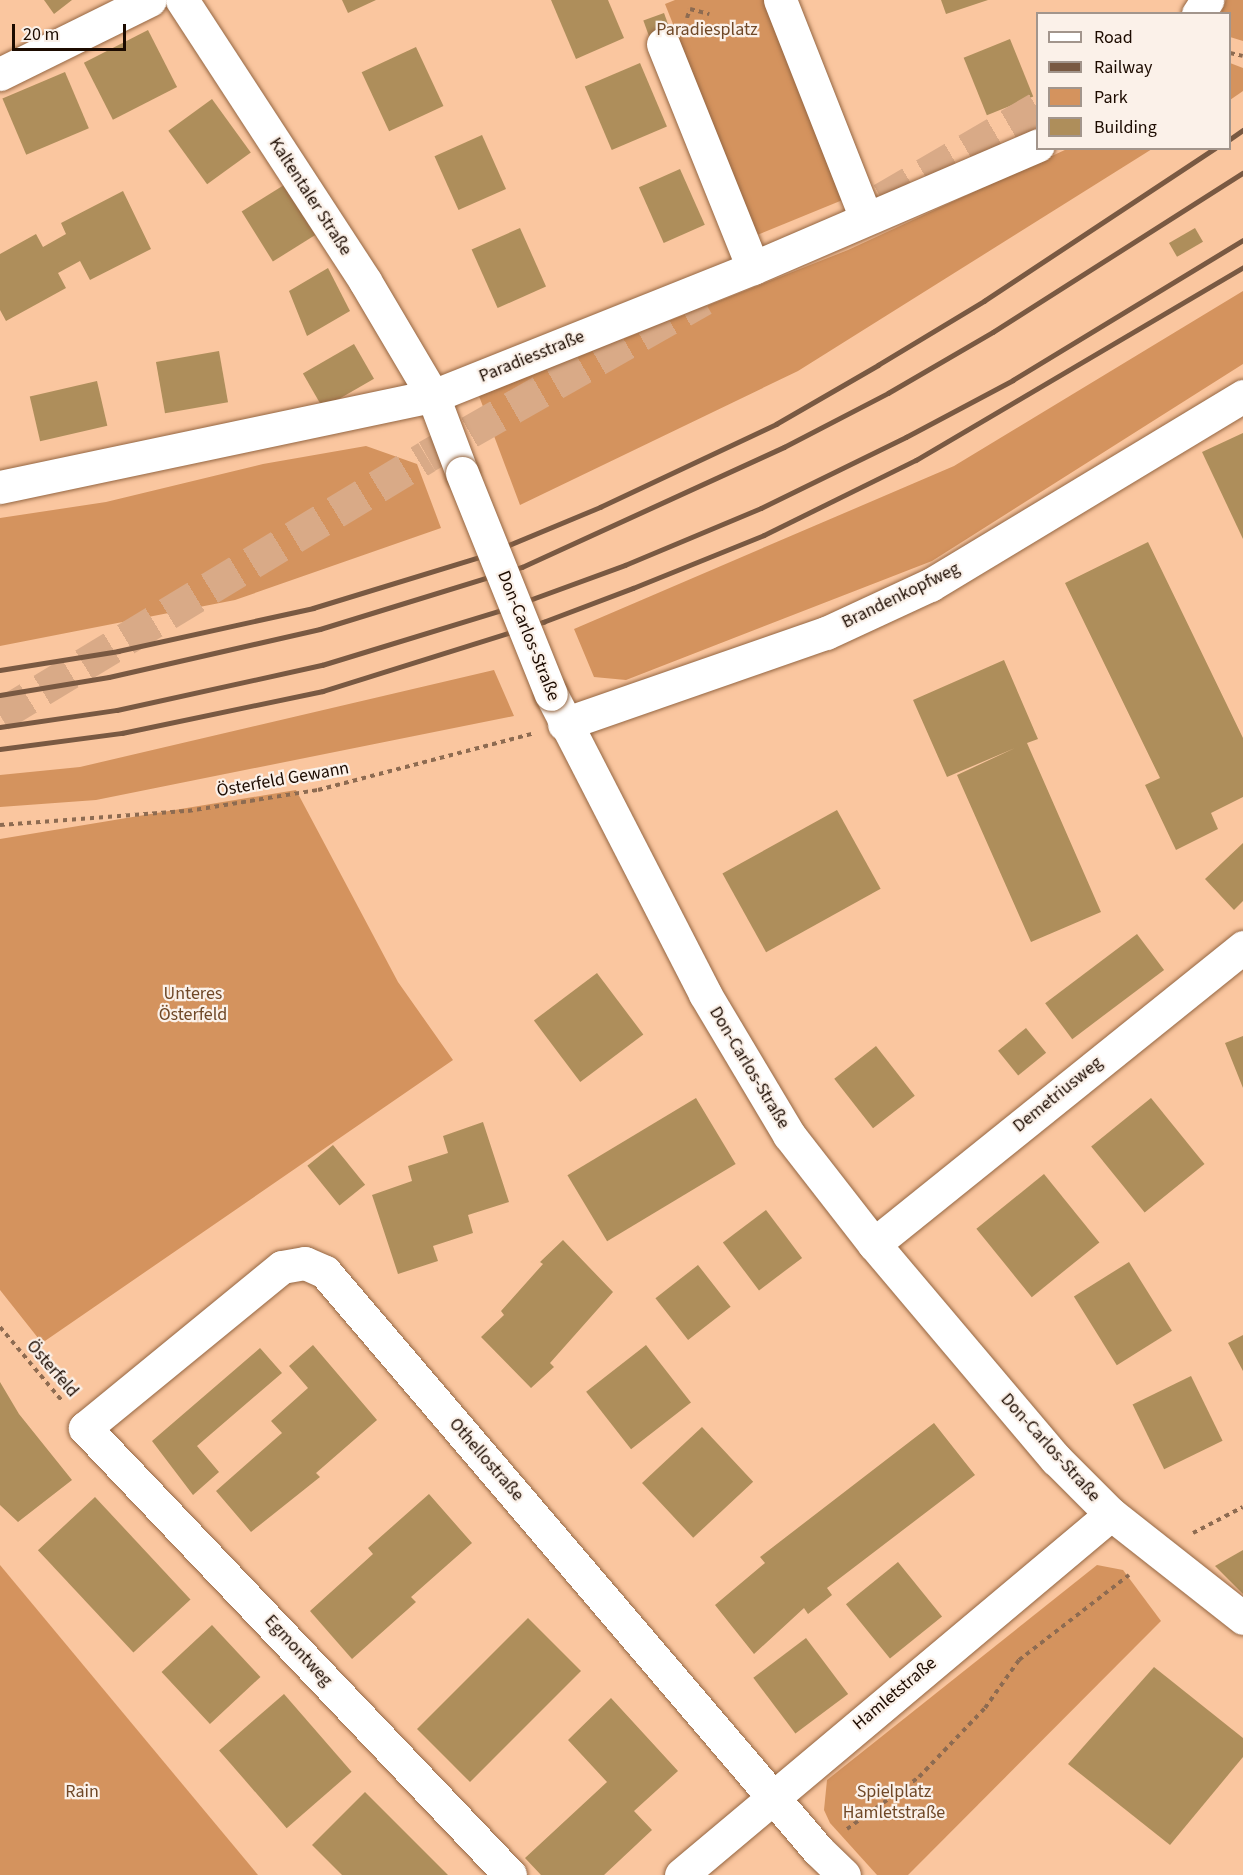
<!DOCTYPE html>
<meta charset="utf-8">
<style>
body{margin:0}
#map{position:relative;width:1243px;height:1875px;overflow:hidden;background:#fac69f;font-family:"Source Sans 3",sans-serif}
div>[style]{position:absolute}
.green>*{inset:0;background:#d4935e}
.building>*{inset:0;background:#ae8e5b;transform-origin:0 0}
.major-tunnel>*{height:33px;margin-top:-16.5px;transform-origin:0;background:repeating-linear-gradient(90deg,#d9aa87 0 33px,transparent 0 49px)}
.path>*{height:4px;margin-top:-2px;transform-origin:0;background:repeating-linear-gradient(90deg,#8d6b51 0 4.5px,transparent 0 9px)}
.roads{filter:drop-shadow(0 0 2px #946642) drop-shadow(0 0 2px #946642)}
.minor>*{height:33px;margin:-16.5px;padding:0 16.5px;transform-origin:16.5px;border-radius:16.5px;background:#fff}
.rail>*{height:4.5px;margin:-2.25px;padding:0 2.25px;transform-origin:2.25px;border-radius:2.25px;background:#795942}
.bridges{filter:drop-shadow(0 0 2px #946642) drop-shadow(0 0 2px #946642)}
.minor-bridge>*{height:33px;margin:-16.5px;padding:0 16.5px;transform-origin:16.5px;border-radius:16.5px;background:#fff}
span{translate:-50% -50%;white-space:nowrap;text-align:center;line-height:1.15;-webkit-text-stroke:4.5px #fbf1e9;paint-order:stroke}
.park-label{font-size:18px;color:#6f4827}
.street-label{font-size:18px;color:#1c0b00}
.legend{position:absolute;left:1036px;top:12px;width:195px;height:138px;box-sizing:border-box;background:#fbf1e9;border:2px solid #a2958c;margin:0;padding:8px 10px;list-style:none;font-size:18px;color:#1c0b00}
.legend li{display:flex;align-items:center;gap:12px;height:30px}
.legend b{width:30px;border:2px solid #a2958c}
.scale{position:absolute;left:12px;top:24px;width:114px;height:27px;box-sizing:border-box;border:3px solid #1c0b00;border-top:0;padding-left:8px;font-size:18px;line-height:21px;white-space:nowrap;color:#1c0b00;-webkit-text-stroke:4px #fbf1e9;paint-order:stroke}
</style>
<div id="map">
<div class="green">
<i style="clip-path:polygon(675px 0,766px 0,845px 199px,757px 235px,665px 4px)"></i>
<i style="clip-path:polygon(1226px 0,1243px 0,1243px 41px,1230px 37px,1230px 14px,1221px 13px)"></i>
<i style="clip-path:polygon(1230px 63px,1243px 68px,1243px 91px,1230px 100px)"></i>
<i style="clip-path:polygon(1067px 149px,1152px 149px,798px 371px,520px 505px,479px 396px,848px 250px)"></i>
<i style="clip-path:polygon(1243px 291px,1243px 364px,932px 561px,626px 680px,594px 677px,574px 629px,954px 466px)"></i>
<i style="clip-path:polygon(366px 446px,417px 464px,441px 528px,235px 600px,0 646px,0 518px,106px 502px,263px 464px)"></i>
<i style="clip-path:polygon(494px 670px,514px 716px,96px 800px,0 807px,0 775px,80px 767px)"></i>
<i style="clip-path:polygon(296px 790px,398px 982px,453px 1060px,42px 1343px,0 1290px,0 839px)"></i>
<i style="clip-path:polygon(0 1565px,258px 1875px,0 1875px)"></i>
<i style="clip-path:polygon(1097px 1565px,1123px 1570px,1161px 1621px,908px 1875px,877px 1875px,830px 1823px,824px 1810px,827px 1780px)"></i>
</div>
<div class="building">
<i style="clip-path:polygon(44px 0,72px 0,54px 14px)"></i>
<i style="clip-path:polygon(342px 0,376px 0,348px 13px)"></i>
<i style="clip-path:polygon(551px 0,608px 0,624px 38px,576px 59px)"></i>
<i style="clip-path:polygon(941px 0,988px 0,946px 14px)"></i>
<i style="left:664px;top:13px;width:29px;height:22px;rotate:70deg"></i>
<i style="left:148px;top:30px;width:64px;height:72px;rotate:63deg"></i>
<i style="left:1010px;top:39px;width:62px;height:50px;rotate:68deg"></i>
<i style="left:416px;top:47px;width:65px;height:60px;rotate:65deg"></i>
<i style="left:640px;top:63px;width:69px;height:60px;rotate:67deg"></i>
<i style="left:65px;top:72px;width:61px;height:68px;rotate:67deg"></i>
<i style="left:212px;top:99px;width:66px;height:54px;rotate:54deg"></i>
<i style="left:482px;top:135px;width:59px;height:52px;rotate:66deg"></i>
<i style="left:680px;top:169px;width:61px;height:45px;rotate:66deg"></i>
<i style="left:284px;top:185px;width:59px;height:50px;rotate:58deg"></i>
<i style="clip-path:polygon(123px 191px,151px 249px,90px 280px,80px 261px,58px 273px,66px 288px,6px 321px,0 310px,0 254px,36px 234px,43px 247px,66px 234px,61px 223px)"></i>
<i style="left:520px;top:228px;width:64px;height:53px;rotate:66deg"></i>
<i style="left:1195px;top:228px;width:16px;height:30px;rotate:60deg"></i>
<i style="clip-path:polygon(328px 268px,350px 311px,307px 336px,289px 291px)"></i>
<i style="left:354px;top:344px;width:40px;height:59px;rotate:60deg"></i>
<i style="left:219px;top:351px;width:52px;height:64px;rotate:80deg"></i>
<i style="left:97px;top:381px;width:46px;height:69px;rotate:77deg"></i>
<i style="clip-path:polygon(1243px 433px,1243px 539px,1202px 452px)"></i>
<i style="clip-path:polygon(1148px 542px,1243px 738px,1243px 797px,1211px 813px,1218px 829px,1176px 850px,1145px 785px,1160px 778px,1065px 583px)"></i>
<i style="clip-path:polygon(1004px 660px,1038px 739px,1027px 743px,1101px 912px,1031px 942px,957px 775px,1015px 748px,947px 777px,913px 700px)"></i>
<i style="left:837px;top:810px;width:90px;height:131px;rotate:61deg"></i>
<i style="clip-path:polygon(1243px 843px,1243px 901px,1234px 910px,1205px 879px)"></i>
<i style="left:1137px;top:934px;width:45px;height:115px;rotate:53deg"></i>
<i style="left:597px;top:973px;width:77px;height:79px;rotate:53deg"></i>
<i style="left:1026px;top:1028px;width:32px;height:36px;rotate:51deg"></i>
<i style="clip-path:polygon(1243px 1036px,1243px 1088px,1225px 1043px)"></i>
<i style="left:876px;top:1046px;width:63px;height:53px;rotate:52deg"></i>
<i style="left:696px;top:1098px;width:77px;height:150px;rotate:59deg"></i>
<i style="left:1151px;top:1098px;width:85px;height:77px;rotate:51deg"></i>
<i style="clip-path:polygon(483px 1122px,509px 1202px,468px 1215px,473px 1233px,433px 1246px,438px 1261px,398px 1274px,372px 1195px,412px 1181px,408px 1166px,448px 1153px,443px 1136px)"></i>
<i style="left:333px;top:1145px;width:51px;height:33px;rotate:51deg"></i>
<i style="left:1044px;top:1174px;width:88px;height:87px;rotate:51deg"></i>
<i style="left:766px;top:1210px;width:60px;height:54px;rotate:53deg"></i>
<i style="clip-path:polygon(563px 1240px,613px 1292px,550px 1363px,554px 1367px,531px 1388px,481px 1337px,504px 1315px,501px 1311px,543px 1264px,540px 1262px)"></i>
<i style="left:1129px;top:1262px;width:81px;height:65px;rotate:58deg"></i>
<i style="left:698px;top:1265px;width:53px;height:54px;rotate:52deg"></i>
<i style="clip-path:polygon(1243px 1335px,1243px 1371px,1228px 1343px)"></i>
<i style="clip-path:polygon(313px 1345px,377px 1420px,316px 1473px,320px 1477px,251px 1532px,216px 1491px,282px 1433px,271px 1421px,308px 1388px,289px 1366px)"></i>
<i style="left:646px;top:1345px;width:73px;height:76px;rotate:52deg"></i>
<i style="clip-path:polygon(260px 1348px,282px 1373px,197px 1446px,219px 1472px,193px 1495px,152px 1441px)"></i>
<i style="left:1191px;top:1376px;width:72px;height:65px;rotate:64deg"></i>
<i style="clip-path:polygon(0 1382px,19px 1414px,72px 1480px,18px 1522px,0 1505px)"></i>
<i style="clip-path:polygon(934px 1423px,975px 1475px,827px 1588px,832px 1595px,808px 1614px,804px 1608px,754px 1654px,715px 1605px,765px 1563px,760px 1557px)"></i>
<i style="left:702px;top:1427px;width:75px;height:82px;rotate:47deg"></i>
<i style="clip-path:polygon(429px 1494px,472px 1543px,411px 1597px,416px 1602px,352px 1659px,310px 1611px,373px 1554px,368px 1548px)"></i>
<i style="left:95px;top:1497px;width:140px;height:78px;rotate:47deg"></i>
<i style="clip-path:polygon(1243px 1550px,1243px 1594px,1215px 1566px)"></i>
<i style="left:898px;top:1562px;width:70px;height:67px;rotate:51deg"></i>
<i style="left:528px;top:1618px;width:75px;height:157px;rotate:45deg"></i>
<i style="left:212px;top:1625px;width:71px;height:69px;rotate:47deg"></i>
<i style="left:806px;top:1638px;width:70px;height:66px;rotate:53deg"></i>
<i style="clip-path:polygon(1154px 1667px,1243px 1738px,1243px 1757px,1170px 1845px,1068px 1764px)"></i>
<i style="left:284px;top:1694px;width:103px;height:86px;rotate:49deg"></i>
<i style="clip-path:polygon(611px 1698px,678px 1771px,634px 1811px,652px 1830px,604px 1875px,541px 1875px,525px 1858px,607px 1782px,568px 1740px)"></i>
<i style="clip-path:polygon(365px 1792px,448px 1875px,342px 1875px,312px 1845px)"></i>
</div>
<div class="major-tunnel">
<i style="left:882px;top:199px;width:181px;rotate:-30.3deg"></i>
<i style="left:0;top:715px;width:499px;rotate:-31.2deg"></i>
<i style="left:427px;top:456px;width:318px;rotate:-29.6deg"></i>
</div>
<div class="path">
<i style="left:687px;top:18px;width:9px;rotate:-72deg"></i>
<i style="left:690px;top:9px;width:20px;rotate:15deg"></i>
<i style="left:1230px;top:53px;width:13px;rotate:13deg"></i>
<i style="left:0;top:825px;width:189px;rotate:-4.3deg"></i>
<i style="left:188px;top:811px;width:132px;rotate:-9.2deg"></i>
<i style="left:318px;top:790px;width:221px;rotate:-14.7deg"></i>
<i style="left:0;top:1327px;width:98px;rotate:50deg"></i>
<i style="left:1193px;top:1533px;width:56px;rotate:-27.5deg"></i>
<i style="left:847px;top:1829px;width:89px;rotate:-35.8deg"></i>
<i style="left:919px;top:1777px;width:95px;rotate:-46.3deg"></i>
<i style="left:985px;top:1708px;width:59px;rotate:-54.7deg"></i>
<i style="left:1019px;top:1660px;width:139px;rotate:-37.7deg"></i>
</div>
<div class="roads">
<div class="minor">
<i style="left:182px;top:0;width:335px;rotate:56.9deg"></i>
<i style="left:365px;top:281px;width:134px;rotate:59.4deg"></i>
<i style="left:433px;top:396px;width:82px;rotate:69.4deg"></i>
<i style="left:780px;top:0;width:232px;rotate:68.5deg"></i>
<i style="left:1198px;top:14px;width:17px;rotate:-57deg"></i>
<i style="left:663px;top:44px;width:241px;rotate:68.1deg"></i>
<i style="left:0;top:74px;width:167px;rotate:-26.3deg"></i>
<i style="left:0;top:487px;width:442px;rotate:-11.9deg"></i>
<i style="left:433px;top:396px;width:345px;rotate:-21.8deg"></i>
<i style="left:753px;top:268px;width:310px;rotate:-23.3deg"></i>
<i style="left:551px;top:694px;width:337px;rotate:62.8deg"></i>
<i style="left:705px;top:994px;width:164px;rotate:59.2deg"></i>
<i style="left:789px;top:1135px;width:138px;rotate:52.1deg"></i>
<i style="left:874px;top:1244px;width:282px;rotate:49.8deg"></i>
<i style="left:1056px;top:1459px;width:78px;rotate:45deg"></i>
<i style="left:1111px;top:1514px;width:168px;rotate:38.2deg"></i>
<i style="left:564px;top:724px;width:277px;rotate:-19.2deg"></i>
<i style="left:826px;top:633px;width:115px;rotate:-24.8deg"></i>
<i style="left:930px;top:585px;width:366px;rotate:-31.1deg"></i>
<i style="left:874px;top:1244px;width:474px;rotate:-38.8deg"></i>
<i style="left:510px;top:1875px;width:617px;rotate:-133.55deg"></i>
<i style="left:85px;top:1428px;width:254px;rotate:-39.3deg"></i>
<i style="left:282px;top:1267px;width:23px;rotate:-10deg"></i>
<i style="left:305px;top:1263px;width:22px;rotate:24deg"></i>
<i style="left:325px;top:1272px;width:760px;rotate:49.54deg"></i>
<i style="left:818px;top:1850px;width:36px;rotate:44deg"></i>
<i style="left:681px;top:1875px;width:561px;rotate:-40.01deg"></i>
</div>
</div>
<div class="rail">
<i style="left:1230px;top:139px;width:16px;rotate:-35deg"></i>
<i style="left:0;top:670px;width:120px;rotate:-9.1deg"></i>
<i style="left:118px;top:651px;width:200px;rotate:-12.4deg"></i>
<i style="left:313px;top:608px;width:175px;rotate:-17deg"></i>
<i style="left:480px;top:557px;width:130px;rotate:-22.6deg"></i>
<i style="left:600px;top:507px;width:195px;rotate:-25.2deg"></i>
<i style="left:776px;top:424px;width:118px;rotate:-30deg"></i>
<i style="left:878px;top:365px;width:124px;rotate:-31.1deg"></i>
<i style="left:984px;top:301px;width:277px;rotate:-33.5deg"></i>
<i style="left:0;top:695px;width:110px;rotate:-9.4deg"></i>
<i style="left:109px;top:677px;width:216px;rotate:-12.8deg"></i>
<i style="left:320px;top:629px;width:211px;rotate:-17.1deg"></i>
<i style="left:522px;top:567px;width:288px;rotate:-24.6deg"></i>
<i style="left:784px;top:447px;width:117px;rotate:-27.4deg"></i>
<i style="left:888px;top:393px;width:121px;rotate:-30.2deg"></i>
<i style="left:993px;top:332px;width:296px;rotate:-32.5deg"></i>
<i style="left:0;top:727px;width:118px;rotate:-8.3deg"></i>
<i style="left:117px;top:710px;width:210px;rotate:-12.4deg"></i>
<i style="left:322px;top:665px;width:188px;rotate:-17deg"></i>
<i style="left:502px;top:610px;width:131px;rotate:-20.1deg"></i>
<i style="left:625px;top:565px;width:147px;rotate:-22.7deg"></i>
<i style="left:761px;top:508px;width:161px;rotate:-26.1deg"></i>
<i style="left:906px;top:437px;width:121px;rotate:-28deg"></i>
<i style="left:1013px;top:380px;width:269px;rotate:-31.3deg"></i>
<i style="left:0;top:749px;width:123px;rotate:-7.5deg"></i>
<i style="left:122px;top:733px;width:205px;rotate:-11.8deg"></i>
<i style="left:323px;top:691px;width:231px;rotate:-17.4deg"></i>
<i style="left:543px;top:622px;width:96px;rotate:-20.7deg"></i>
<i style="left:633px;top:588px;width:141px;rotate:-22deg"></i>
<i style="left:764px;top:535px;width:169px;rotate:-26.3deg"></i>
<i style="left:916px;top:460px;width:380px;rotate:-30.5deg"></i>
</div>
<div class="bridges">
<div class="minor-bridge">
<i style="left:462px;top:473px;width:238px;rotate:68.1deg"></i>
</div>
</div>
<div class="park-label">
<span style="left:707px;top:30px">Paradiesplatz</span>
<span style="left:193px;top:1005px">Unteres<br>Österfeld</span>
<span style="left:82px;top:1792px">Rain</span>
<span style="left:894px;top:1803px">Spielplatz<br>Hamletstraße</span>
</div>
<div class="street-label">
<span style="left:310px;top:197px;rotate:57deg">Kaltentaler Straße</span>
<span style="left:532px;top:357px;rotate:-22deg">Paradiesstraße</span>
<span style="left:901px;top:596px;rotate:-26deg">Brandenkopfweg</span>
<span style="left:528px;top:636px;rotate:68deg">Don-Carlos-Straße</span>
<span style="left:283px;top:780px;rotate:-10deg">Österfeld Gewann</span>
<span style="left:749px;top:1068px;rotate:59deg">Don-Carlos-Straße</span>
<span style="left:1058px;top:1095px;rotate:-39deg">Demetriusweg</span>
<span style="left:52px;top:1369px;rotate:49deg">Österfeld</span>
<span style="left:1050px;top:1448px;rotate:48deg">Don-Carlos-Straße</span>
<span style="left:486px;top:1460px;rotate:49deg">Othellostraße</span>
<span style="left:298px;top:1651px;rotate:47deg">Egmontweg</span>
<span style="left:895px;top:1694px;rotate:-40deg">Hamletstraße</span>
</div>
<ul class="legend">
<li><b style="height:8px;background:#fff"></b>Road</li>
<li><b style="height:8px;background:#795942"></b>Railway</li>
<li><b style="height:16px;background:#d4935e"></b>Park</li>
<li><b style="height:16px;background:#ae8e5b"></b>Building</li>
</ul>
<div class="scale">20 m</div>
</div>
